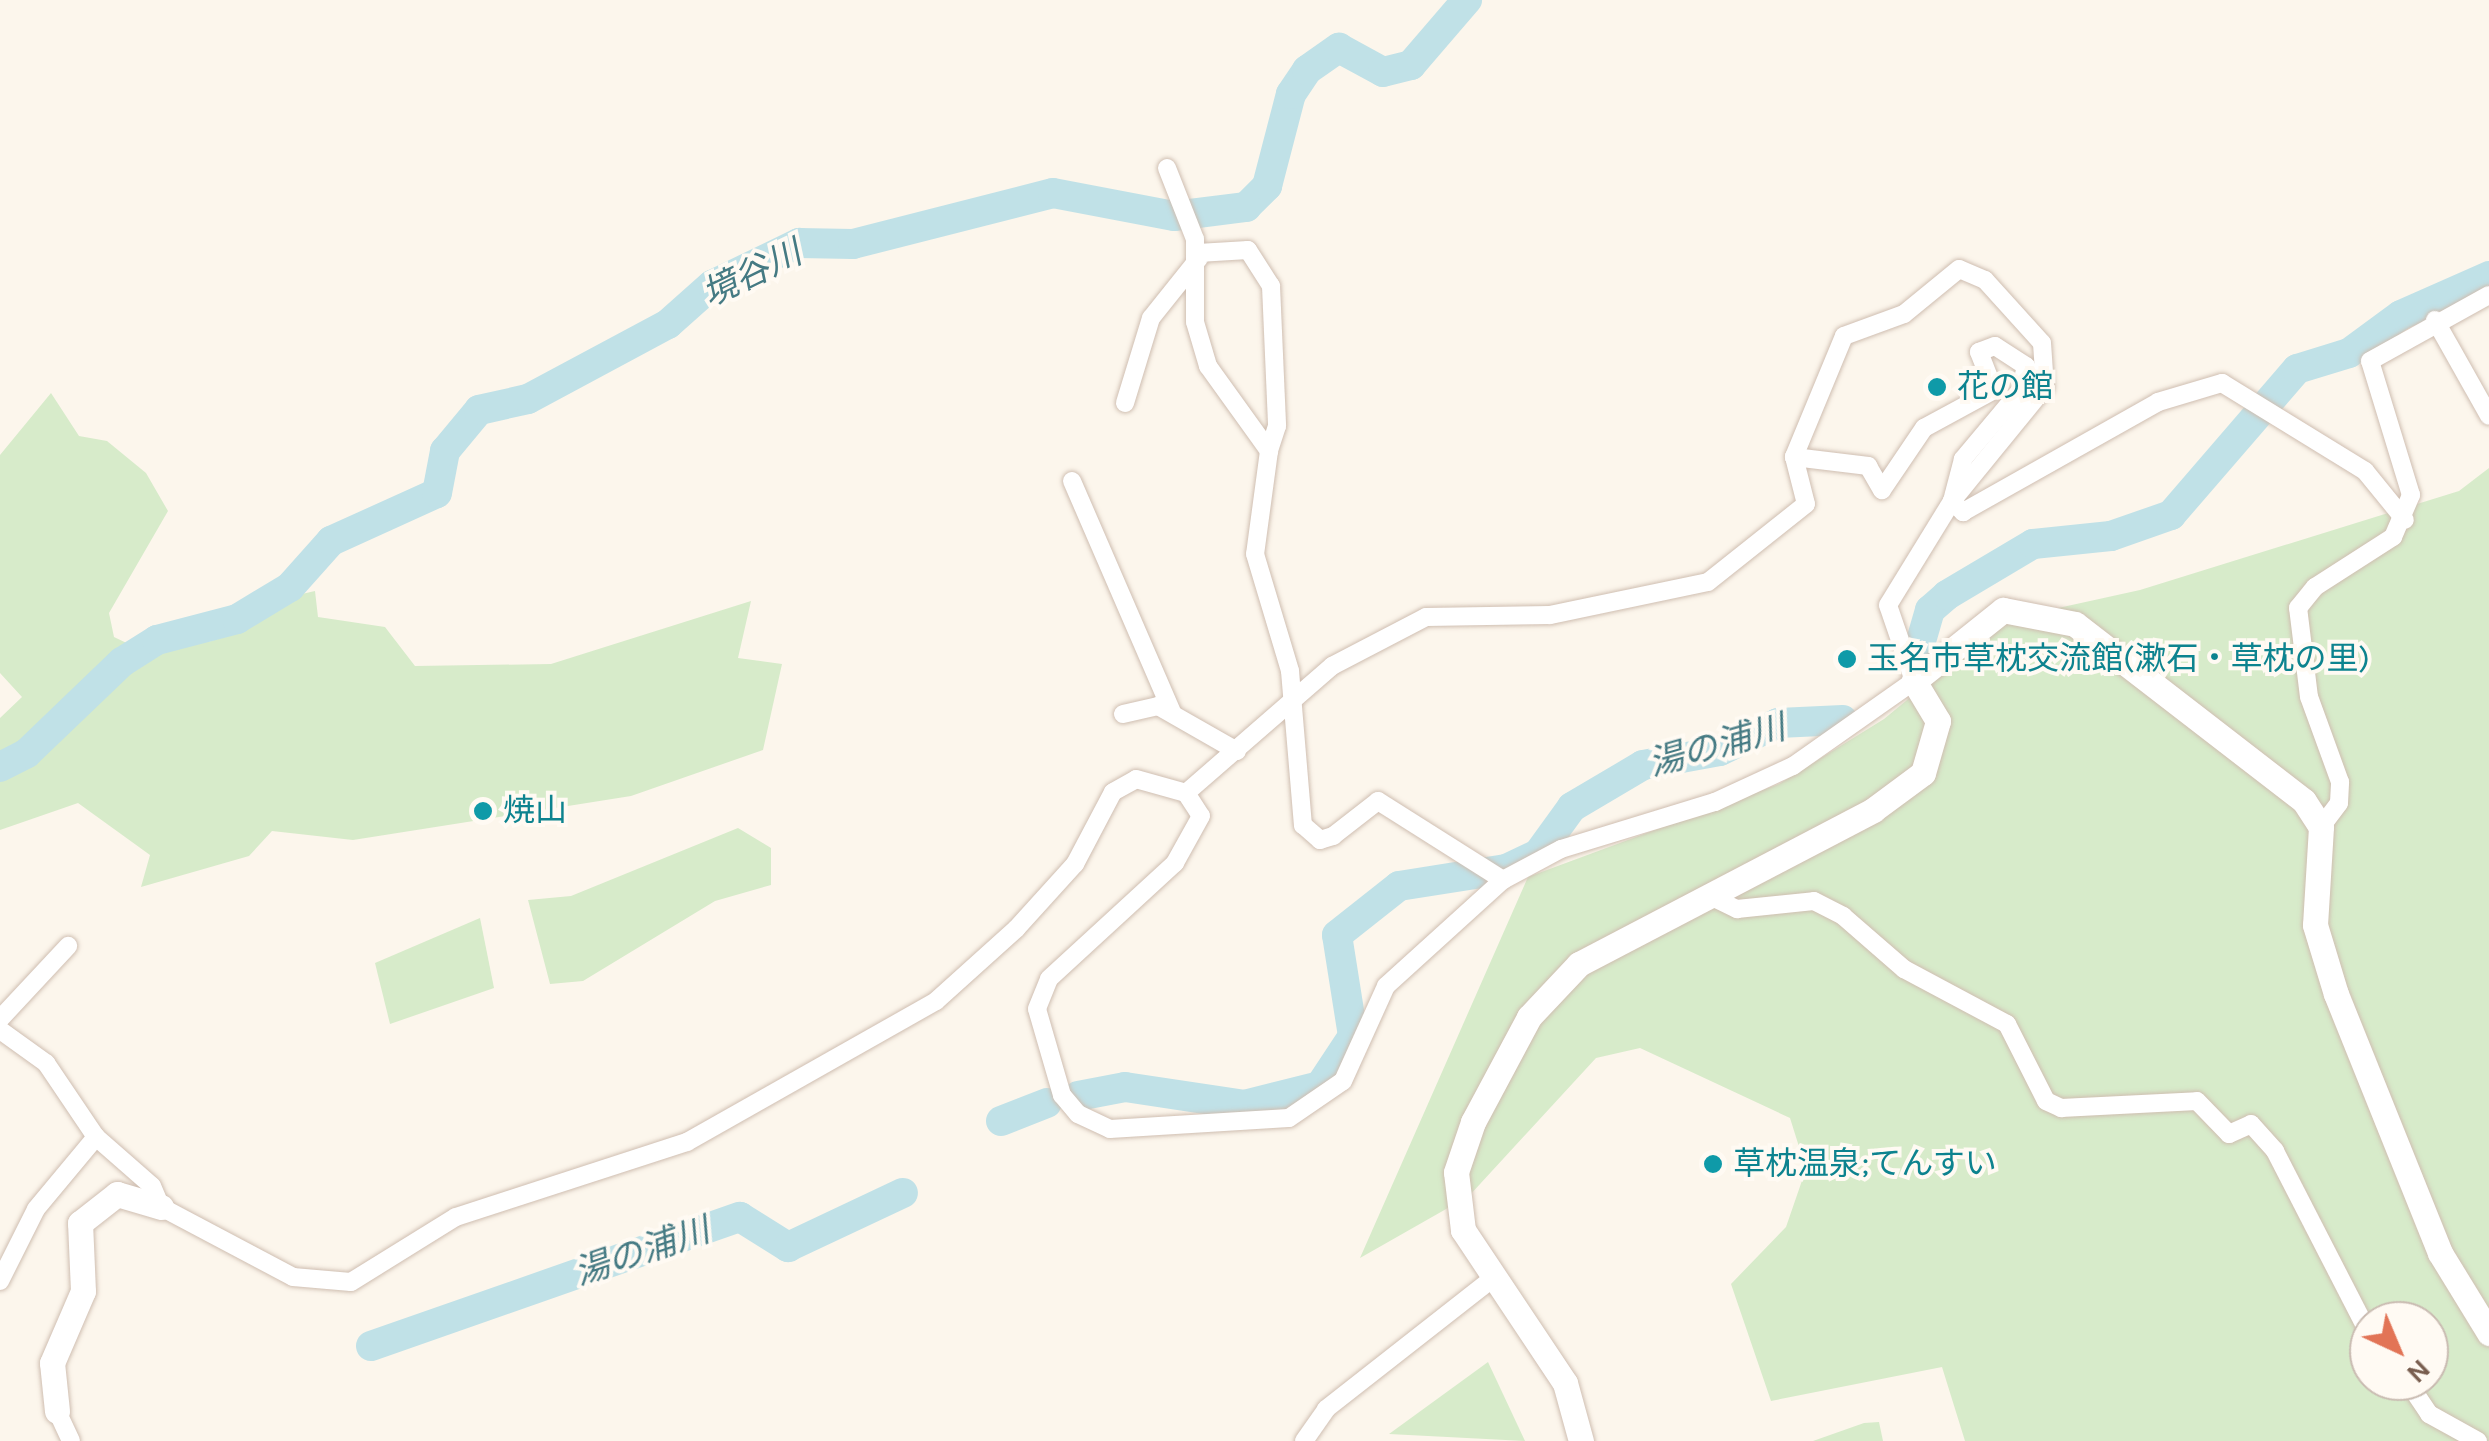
<!DOCTYPE html>
<meta charset="utf-8">
<style>
body{margin:0}
#map{position:relative;width:2489px;height:1441px;overflow:hidden;background:#fcf6ec;font-family:Karla,"Noto Sans JP",sans-serif}
div>[style]{position:absolute}
.green>*{inset:0;background:#d7ebca}
.river>*{height:30px;margin:-15px;padding:0 15px;transform-origin:15px;border-radius:15px;background:#c0e1e7}
.roads{filter:drop-shadow(0 0 2px #cfbeb1) drop-shadow(0 0 2px #cfbeb1)}
.street>*{height:18px;margin:-9px;padding:0 9px;transform-origin:9px;border-radius:9px;background:#fff}
.secondary>*{height:25px;margin:-12.5px;padding:0 12.5px;transform-origin:12.5px;border-radius:12.5px;background:#fff}
.dots>*{width:28px;height:28px;translate:-50% -50%;box-sizing:border-box;border:5px solid #fffaf3;border-radius:50%}
span{translate:-50% -50%;white-space:nowrap;text-align:center;line-height:1.15;-webkit-text-stroke:8px #fffaf3;paint-order:stroke}
.culture-label{font-size:32px;color:#0d838f}
.left{translate:0 -50%;text-align:left}
.water-label{font-size:35px;color:#457a83;font-style:italic}
.north{position:absolute;left:2349px;top:1301px;width:100px;height:100px;box-sizing:border-box;background:#fffaf3;border:2px solid #c9bbb1;border-radius:50%;rotate:136deg;font-size:28px;font-weight:700;line-height:40px;text-align:center;color:#785d4e}
.north::after{content:'';display:block;margin:auto;width:35px;height:45px;background:#e27456;clip-path:polygon(50% 0,100% 100%,50% 72%,0 100%)}
</style>
<div id="map">
<div class="green">
<i style="clip-path:polygon(51px 393px,79px 436px,107px 441px,146px 473px,168px 511px,109px 613px,114px 637px,137px 648px,212px 641px,280px 599px,315px 591px,318px 617px,385px 627px,415px 666px,551px 664px,751px 601px,738px 658px,782px 664px,763px 750px,631px 796px,353px 840px,272px 831px,249px 856px,141px 887px,150px 855px,78px 803px,0 830px,0 718px,22px 697px,0 673px,0 455px)"></i>
<i style="clip-path:polygon(evenodd,2489px 468px,2489px 1441px,1965px 1441px,1942px 1367px,1771px 1401px,1731px 1284px,1786px 1227px,1806px 1169px,1790px 1118px,1640px 1048px,1596px 1058px,1469px 1196px,1360px 1258px,1528px 877px,1779px 784px,1884px 719px,2004px 620px,2140px 590px,2459px 491px,2489px 468px,2369px 1321px,2429px 1321px,2429px 1381px,2369px 1381px,2369px 1321px)"></i>
<i style="clip-path:polygon(738px 828px,771px 848px,771px 885px,715px 901px,583px 981px,550px 984px,528px 900px,571px 896px)"></i>
<i style="clip-path:polygon(480px 918px,494px 988px,390px 1024px,375px 963px)"></i>
<i style="clip-path:polygon(1488px 1362px,1525px 1441px,1389px 1434px)"></i>
<i style="clip-path:polygon(1879px 1422px,1883px 1441px,1813px 1441px,1864px 1423px)"></i>
</div>
<div class="river">
<i style="left:1917px;top:655px;width:47px;rotate:-73.9deg"></i>
<i style="left:1930px;top:610px;width:23px;rotate:-41deg"></i>
<i style="left:1947px;top:595px;width:100px;rotate:-30.7deg"></i>
<i style="left:2033px;top:544px;width:78px;rotate:-5.9deg"></i>
<i style="left:2111px;top:536px;width:64px;rotate:-19.3deg"></i>
<i style="left:2171px;top:515px;width:193px;rotate:-49.2deg"></i>
<i style="left:2297px;top:369px;width:54px;rotate:-17.1deg"></i>
<i style="left:2349px;top:353px;width:64px;rotate:-36.2deg"></i>
<i style="left:2401px;top:315px;width:96px;rotate:-23.9deg"></i>
<i style="left:0;top:767px;width:30px;rotate:-27deg"></i>
<i style="left:27px;top:753px;width:132px;rotate:-43.8deg"></i>
<i style="left:122px;top:662px;width:41px;rotate:-32.2deg"></i>
<i style="left:157px;top:640px;width:83px;rotate:-14.7deg"></i>
<i style="left:237px;top:619px;width:62px;rotate:-31.1deg"></i>
<i style="left:290px;top:587px;width:62px;rotate:-48.3deg"></i>
<i style="left:331px;top:541px;width:116px;rotate:-24.4deg"></i>
<i style="left:437px;top:493px;width:43px;rotate:-79.2deg"></i>
<i style="left:445px;top:451px;width:53px;rotate:-50.3deg"></i>
<i style="left:479px;top:410px;width:50px;rotate:-12.7deg"></i>
<i style="left:528px;top:399px;width:159px;rotate:-28.2deg"></i>
<i style="left:668px;top:324px;width:59px;rotate:-41.6deg"></i>
<i style="left:712px;top:285px;width:97px;rotate:-25.8deg"></i>
<i style="left:799px;top:243px;width:54px;rotate:1.1deg"></i>
<i style="left:853px;top:244px;width:206px;rotate:-14.3deg"></i>
<i style="left:1053px;top:193px;width:123px;rotate:10.8deg"></i>
<i style="left:1174px;top:216px;width:73px;rotate:-7.1deg"></i>
<i style="left:1246px;top:207px;width:30px;rotate:-45deg"></i>
<i style="left:1267px;top:186px;width:95px;rotate:-75.4deg"></i>
<i style="left:1291px;top:94px;width:29px;rotate:-56deg"></i>
<i style="left:1307px;top:70px;width:39px;rotate:-35deg"></i>
<i style="left:1339px;top:48px;width:50px;rotate:28.6deg"></i>
<i style="left:1383px;top:72px;width:29px;rotate:-14deg"></i>
<i style="left:1411px;top:65px;width:86px;rotate:-49.3deg"></i>
<i style="left:1078px;top:1096px;width:48px;rotate:-10.8deg"></i>
<i style="left:1125px;top:1087px;width:120px;rotate:8.6deg"></i>
<i style="left:1244px;top:1105px;width:78px;rotate:-14deg"></i>
<i style="left:1320px;top:1086px;width:60px;rotate:-56.6deg"></i>
<i style="left:1353px;top:1036px;width:102px;rotate:-99deg"></i>
<i style="left:1337px;top:935px;width:79px;rotate:-38.3deg"></i>
<i style="left:1399px;top:886px;width:108px;rotate:-9deg"></i>
<i style="left:1506px;top:869px;width:35px;rotate:-25deg"></i>
<i style="left:1538px;top:854px;width:58px;rotate:-54.1deg"></i>
<i style="left:1572px;top:807px;width:82px;rotate:-30.6deg"></i>
<i style="left:1643px;top:765px;width:78px;rotate:-10.3deg"></i>
<i style="left:1720px;top:751px;width:64px;rotate:-25.8deg"></i>
<i style="left:1778px;top:723px;width:65px;rotate:-2.6deg"></i>
<i style="left:1001px;top:1121px;width:49px;rotate:-21.4deg"></i>
<i style="left:371px;top:1346px;width:391px;rotate:-19.3deg"></i>
<i style="left:740px;top:1217px;width:57px;rotate:32deg"></i>
<i style="left:788px;top:1247px;width:127px;rotate:-25.2deg"></i>
</div>
<div class="roads">
<div class="street">
<i style="left:1167px;top:168px;width:76px;rotate:68.5deg"></i>
<i style="left:1195px;top:239px;width:83px;rotate:90deg"></i>
<i style="left:1195px;top:322px;width:46px;rotate:73.5deg"></i>
<i style="left:1208px;top:366px;width:105px;rotate:54.3deg"></i>
<i style="left:1269px;top:451px;width:104px;rotate:97.7deg"></i>
<i style="left:1255px;top:554px;width:122px;rotate:73.3deg"></i>
<i style="left:1290px;top:671px;width:155px;rotate:85.2deg"></i>
<i style="left:1303px;top:825px;width:23px;rotate:41deg"></i>
<i style="left:1320px;top:840px;width:14px;rotate:-17deg"></i>
<i style="left:1333px;top:836px;width:57px;rotate:-37.9deg"></i>
<i style="left:1378px;top:801px;width:148px;rotate:32.3deg"></i>
<i style="left:1198px;top:253px;width:50px;rotate:-3.4deg"></i>
<i style="left:1248px;top:250px;width:43px;rotate:57.4deg"></i>
<i style="left:1271px;top:286px;width:140px;rotate:87.5deg"></i>
<i style="left:1277px;top:426px;width:26px;rotate:108deg"></i>
<i style="left:2435px;top:320px;width:110px;rotate:60.6deg"></i>
<i style="left:1125px;top:403px;width:89px;rotate:-73deg"></i>
<i style="left:1151px;top:318px;width:77px;rotate:-51.3deg"></i>
<i style="left:1072px;top:481px;width:252px;rotate:66.6deg"></i>
<i style="left:1123px;top:714px;width:36px;rotate:-13deg"></i>
<i style="left:1158px;top:706px;width:91px;rotate:29.7deg"></i>
<i style="left:1186px;top:793px;width:194px;rotate:-41deg"></i>
<i style="left:1332px;top:666px;width:106px;rotate:-27.5deg"></i>
<i style="left:1426px;top:617px;width:124px;rotate:-0.9deg"></i>
<i style="left:1550px;top:615px;width:161px;rotate:-11.8deg"></i>
<i style="left:1708px;top:582px;width:125px;rotate:-38.5deg"></i>
<i style="left:1806px;top:504px;width:49px;rotate:-104.3deg"></i>
<i style="left:1794px;top:457px;width:75px;rotate:6.9deg"></i>
<i style="left:1868px;top:466px;width:28px;rotate:60deg"></i>
<i style="left:1882px;top:490px;width:75px;rotate:-55.9deg"></i>
<i style="left:1924px;top:428px;width:80px;rotate:-28.5deg"></i>
<i style="left:1994px;top:390px;width:41px;rotate:-111.5deg"></i>
<i style="left:1979px;top:352px;width:17px;rotate:-21deg"></i>
<i style="left:1995px;top:346px;width:37px;rotate:33deg"></i>
<i style="left:2026px;top:366px;width:26px;rotate:103deg"></i>
<i style="left:2020px;top:391px;width:89px;rotate:130deg"></i>
<i style="left:1963px;top:459px;width:43px;rotate:104.7deg"></i>
<i style="left:1952px;top:501px;width:16px;rotate:45deg"></i>
<i style="left:1963px;top:512px;width:224px;rotate:-29.4deg"></i>
<i style="left:2158px;top:402px;width:67px;rotate:-16.5deg"></i>
<i style="left:2222px;top:383px;width:168px;rotate:31.6deg"></i>
<i style="left:2365px;top:471px;width:63px;rotate:50.8deg"></i>
<i style="left:2321px;top:827px;width:30px;rotate:-53deg"></i>
<i style="left:2339px;top:803px;width:21px;rotate:-87deg"></i>
<i style="left:2340px;top:782px;width:90px;rotate:-110deg"></i>
<i style="left:2309px;top:697px;width:90px;rotate:-97deg"></i>
<i style="left:2298px;top:608px;width:27px;rotate:-51deg"></i>
<i style="left:2315px;top:587px;width:93px;rotate:-32.7deg"></i>
<i style="left:2393px;top:537px;width:46px;rotate:-66.8deg"></i>
<i style="left:2411px;top:495px;width:140px;rotate:-107deg"></i>
<i style="left:2370px;top:361px;width:136px;rotate:-29deg"></i>
<i style="left:1712px;top:897px;width:28px;rotate:26deg"></i>
<i style="left:1737px;top:909px;width:77px;rotate:-5.9deg"></i>
<i style="left:1814px;top:901px;width:33px;rotate:27deg"></i>
<i style="left:1843px;top:916px;width:81px;rotate:41deg"></i>
<i style="left:1904px;top:969px;width:117px;rotate:28.1deg"></i>
<i style="left:2007px;top:1024px;width:86px;rotate:63.1deg"></i>
<i style="left:2046px;top:1101px;width:17px;rotate:25deg"></i>
<i style="left:2061px;top:1108px;width:136px;rotate:-2.9deg"></i>
<i style="left:2197px;top:1101px;width:46px;rotate:45.9deg"></i>
<i style="left:2229px;top:1134px;width:24px;rotate:-24deg"></i>
<i style="left:2251px;top:1124px;width:36px;rotate:48deg"></i>
<i style="left:2275px;top:1151px;width:206px;rotate:62.8deg"></i>
<i style="left:0;top:1019px;width:100px;rotate:-47deg"></i>
<i style="left:0;top:1030px;width:57px;rotate:35.7deg"></i>
<i style="left:46px;top:1063px;width:89px;rotate:56deg"></i>
<i style="left:96px;top:1137px;width:74px;rotate:41.2deg"></i>
<i style="left:152px;top:1186px;width:23px;rotate:67deg"></i>
<i style="left:161px;top:1207px;width:149px;rotate:27.9deg"></i>
<i style="left:293px;top:1277px;width:58px;rotate:4.9deg"></i>
<i style="left:351px;top:1282px;width:123px;rotate:-31.8deg"></i>
<i style="left:456px;top:1217px;width:243px;rotate:-18deg"></i>
<i style="left:687px;top:1142px;width:286px;rotate:-29.5deg"></i>
<i style="left:936px;top:1001px;width:108px;rotate:-42deg"></i>
<i style="left:1016px;top:929px;width:88px;rotate:-47.8deg"></i>
<i style="left:1075px;top:864px;width:81px;rotate:-62.2deg"></i>
<i style="left:1113px;top:792px;width:26px;rotate:-29deg"></i>
<i style="left:1136px;top:779px;width:52px;rotate:15.6deg"></i>
<i style="left:1186px;top:793px;width:27px;rotate:57deg"></i>
<i style="left:1201px;top:816px;width:54px;rotate:119deg"></i>
<i style="left:1175px;top:863px;width:171px;rotate:137.4deg"></i>
<i style="left:1049px;top:979px;width:32px;rotate:112deg"></i>
<i style="left:1037px;top:1009px;width:90px;rotate:73.8deg"></i>
<i style="left:1062px;top:1095px;width:25px;rotate:50deg"></i>
<i style="left:1078px;top:1114px;width:35px;rotate:25deg"></i>
<i style="left:1110px;top:1129px;width:179px;rotate:-3.5deg"></i>
<i style="left:1289px;top:1118px;width:65px;rotate:-34.4deg"></i>
<i style="left:1343px;top:1081px;width:104px;rotate:-65.6deg"></i>
<i style="left:1386px;top:986px;width:158px;rotate:-42.2deg"></i>
<i style="left:1503px;top:880px;width:66px;rotate:-28.1deg"></i>
<i style="left:1561px;top:849px;width:161px;rotate:-17deg"></i>
<i style="left:1715px;top:802px;width:86px;rotate:-24.8deg"></i>
<i style="left:1793px;top:766px;width:148px;rotate:-35.1deg"></i>
<i style="left:1914px;top:681px;width:80px;rotate:-108.9deg"></i>
<i style="left:1888px;top:605px;width:122px;rotate:-58.4deg"></i>
<i style="left:1952px;top:501px;width:147px;rotate:-50.8deg"></i>
<i style="left:2045px;top:387px;width:44px;rotate:-93.9deg"></i>
<i style="left:2042px;top:343px;width:85px;rotate:-132.1deg"></i>
<i style="left:1985px;top:280px;width:28px;rotate:-157deg"></i>
<i style="left:1959px;top:269px;width:71px;rotate:140.7deg"></i>
<i style="left:1904px;top:314px;width:64px;rotate:159.9deg"></i>
<i style="left:1844px;top:336px;width:131px;rotate:112.5deg"></i>
<i style="left:0;top:1281px;width:80px;rotate:-63.4deg"></i>
<i style="left:36px;top:1209px;width:94px;rotate:-50.2deg"></i>
<i style="left:2407px;top:1381px;width:40px;rotate:56deg"></i>
<i style="left:2429px;top:1414px;width:56px;rotate:28.9deg"></i>
<i style="left:57px;top:1411px;width:33px;rotate:65deg"></i>
<i style="left:1304px;top:1441px;width:39px;rotate:-55deg"></i>
<i style="left:1326px;top:1409px;width:211px;rotate:-38.1deg"></i>
</div>
<div class="secondary">
<i style="left:57px;top:1411px;width:48px;rotate:-95.9deg"></i>
<i style="left:52px;top:1363px;width:78px;rotate:-66.7deg"></i>
<i style="left:83px;top:1291px;width:68px;rotate:-92.5deg"></i>
<i style="left:80px;top:1223px;width:47px;rotate:-38.1deg"></i>
<i style="left:117px;top:1194px;width:46px;rotate:16.5deg"></i>
<i style="left:1581px;top:1441px;width:60px;rotate:-105.4deg"></i>
<i style="left:1565px;top:1383px;width:184px;rotate:-123.7deg"></i>
<i style="left:1463px;top:1230px;width:58px;rotate:-96.9deg"></i>
<i style="left:1456px;top:1172px;width:53px;rotate:-71.2deg"></i>
<i style="left:1473px;top:1122px;width:119px;rotate:-61.9deg"></i>
<i style="left:1529px;top:1017px;width:73px;rotate:-46.7deg"></i>
<i style="left:1579px;top:964px;width:332px;rotate:-27.6deg"></i>
<i style="left:1873px;top:810px;width:62px;rotate:-36.5deg"></i>
<i style="left:1923px;top:773px;width:54px;rotate:-73.9deg"></i>
<i style="left:1938px;top:721px;width:47px;rotate:-121deg"></i>
<i style="left:1914px;top:681px;width:114px;rotate:-38.6deg"></i>
<i style="left:2003px;top:610px;width:73px;rotate:11deg"></i>
<i style="left:2075px;top:624px;width:289px;rotate:37.7deg"></i>
<i style="left:2304px;top:801px;width:31px;rotate:57deg"></i>
<i style="left:2321px;top:827px;width:98px;rotate:93.5deg"></i>
<i style="left:2315px;top:925px;width:72px;rotate:73.1deg"></i>
<i style="left:2336px;top:994px;width:279px;rotate:68.1deg"></i>
<i style="left:2440px;top:1253px;width:94px;rotate:58.5deg"></i>
</div>
</div>
<div class="dots">
<i style="left:1937px;top:387px;background:#0f9aa8"></i>
<i style="left:1847px;top:659px;background:#0f9aa8"></i>
<i style="left:483px;top:811px;background:#0f9aa8"></i>
<i style="left:1713px;top:1164px;background:#0f9aa8"></i>
</div>
<div class="culture-label">
<span class="left" style="left:1957px;top:387px">花の館</span>
<span class="left" style="left:1867px;top:659px">玉名市草枕交流館(漱石・草枕の里)</span>
<span class="left" style="left:503px;top:811px">焼山</span>
<span class="left" style="left:1733px;top:1164px">草枕温泉;てんすい</span>
</div>
<div class="water-label">
<span style="left:752px;top:274px;rotate:-26deg">境谷川</span>
<span style="left:1717px;top:746px;rotate:-16deg">湯の浦川</span>
<span style="left:642px;top:1252px;rotate:-19deg">湯の浦川</span>
</div>
<div class="north">N</div>
</div>
